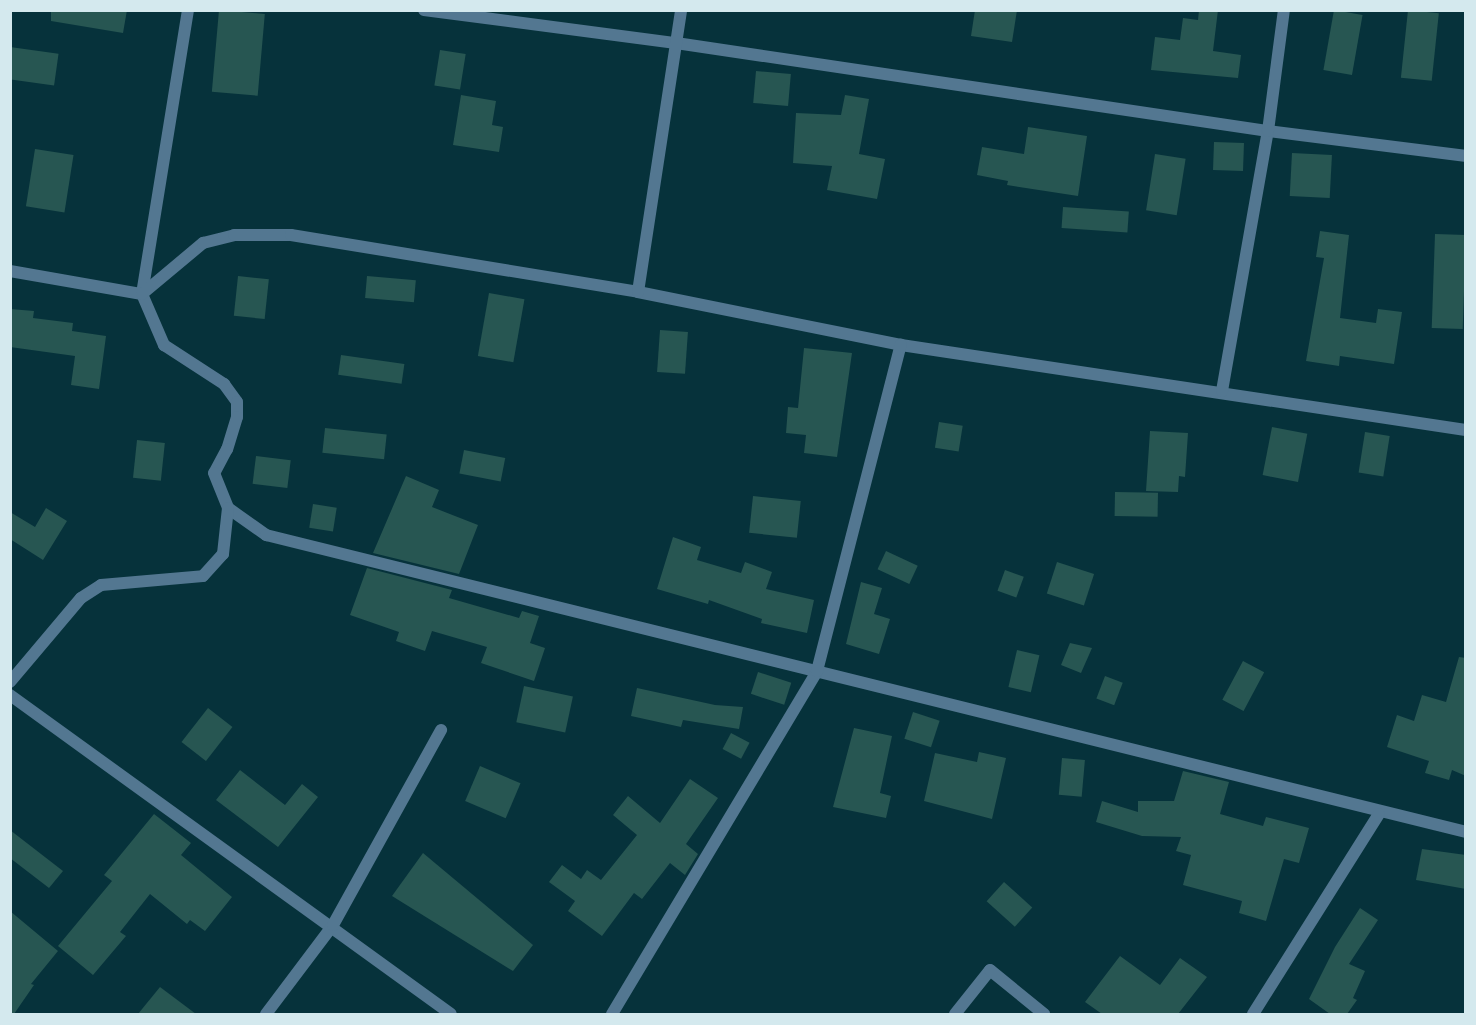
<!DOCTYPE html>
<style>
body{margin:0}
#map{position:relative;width:1476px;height:1025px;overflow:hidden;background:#06323b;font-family:"DejaVu Sans",sans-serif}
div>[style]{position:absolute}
.building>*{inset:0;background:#275652;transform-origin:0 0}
.street>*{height:12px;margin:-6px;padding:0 6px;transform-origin:6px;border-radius:6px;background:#537791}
span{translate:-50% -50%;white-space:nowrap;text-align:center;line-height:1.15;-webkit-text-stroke:4.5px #07272e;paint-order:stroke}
.frame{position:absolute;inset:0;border:12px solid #d4e9ee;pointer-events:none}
</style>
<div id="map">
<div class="building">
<i style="clip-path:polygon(51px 10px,127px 10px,123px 33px,51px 21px)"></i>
<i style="left:219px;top:10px;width:46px;height:82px;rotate:5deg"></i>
<i style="clip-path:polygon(975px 10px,1017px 10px,1012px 42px,971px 36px)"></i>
<i style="clip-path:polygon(1199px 10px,1218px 10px,1213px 51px,1241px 55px,1238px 78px,1151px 70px,1155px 37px,1180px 40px,1183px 18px,1198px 20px)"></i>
<i style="left:1334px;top:10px;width:29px;height:61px;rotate:10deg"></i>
<i style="left:1408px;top:10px;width:31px;height:68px;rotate:6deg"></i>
<i style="left:10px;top:47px;width:49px;height:32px;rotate:8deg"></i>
<i style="left:440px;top:50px;width:26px;height:36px;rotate:9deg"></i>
<i style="left:756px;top:71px;width:35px;height:32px;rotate:5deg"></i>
<i style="clip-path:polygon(461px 95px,496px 101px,492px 125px,503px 127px,499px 152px,453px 145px)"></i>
<i style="clip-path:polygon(845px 95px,869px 99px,859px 154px,885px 159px,877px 199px,827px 190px,832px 166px,793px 163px,796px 113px,841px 115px)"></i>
<i style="clip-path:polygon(1028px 127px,1087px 136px,1078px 196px,1007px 185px,1008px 181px,977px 175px,982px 147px,1024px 154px)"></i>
<i style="left:1214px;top:142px;width:30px;height:28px;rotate:2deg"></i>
<i style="left:35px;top:149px;width:39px;height:58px;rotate:9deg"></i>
<i style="left:1292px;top:153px;width:40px;height:43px;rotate:3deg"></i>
<i style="left:1155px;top:154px;width:31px;height:57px;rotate:9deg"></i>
<i style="left:1063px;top:207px;width:66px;height:21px;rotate:4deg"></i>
<i style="clip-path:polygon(1320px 231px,1349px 235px,1340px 318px,1376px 323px,1378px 309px,1402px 312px,1394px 364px,1340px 356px,1339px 366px,1306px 361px,1324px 258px,1316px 257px)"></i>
<i style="left:1435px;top:234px;width:31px;height:94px;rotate:2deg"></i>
<i style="left:238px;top:276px;width:31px;height:40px;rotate:6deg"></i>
<i style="left:367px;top:276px;width:49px;height:22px;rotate:5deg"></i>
<i style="left:489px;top:293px;width:36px;height:64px;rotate:10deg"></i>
<i style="clip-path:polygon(10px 309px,34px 311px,33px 318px,73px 323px,72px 331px,106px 336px,99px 389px,71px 385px,75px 356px,10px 347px)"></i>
<i style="left:660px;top:330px;width:28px;height:42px;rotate:4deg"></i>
<i style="clip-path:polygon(804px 348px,852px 353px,837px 457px,804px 453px,806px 435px,786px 433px,788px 407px,798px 408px)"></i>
<i style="left:341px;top:355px;width:64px;height:20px;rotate:8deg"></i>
<i style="left:939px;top:422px;width:24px;height:26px;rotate:9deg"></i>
<i style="left:1272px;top:427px;width:36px;height:49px;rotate:11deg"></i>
<i style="left:325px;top:428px;width:62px;height:25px;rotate:6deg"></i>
<i style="clip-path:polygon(1150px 431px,1188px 433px,1185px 477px,1179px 476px,1178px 492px,1146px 491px)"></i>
<i style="left:1365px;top:432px;width:25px;height:41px;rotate:9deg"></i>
<i style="left:137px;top:440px;width:28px;height:38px;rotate:6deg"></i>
<i style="left:464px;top:450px;width:42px;height:24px;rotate:11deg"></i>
<i style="left:256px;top:456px;width:35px;height:28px;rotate:7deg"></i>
<i style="clip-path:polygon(406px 476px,439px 490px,432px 507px,478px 525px,459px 574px,373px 553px)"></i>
<i style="left:1115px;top:492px;width:43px;height:24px;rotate:1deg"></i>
<i style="left:753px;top:496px;width:48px;height:37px;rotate:6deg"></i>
<i style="left:313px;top:504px;width:24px;height:24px;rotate:9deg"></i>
<i style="clip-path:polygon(46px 508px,67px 521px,43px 560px,10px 539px,10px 512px,35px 527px)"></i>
<i style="clip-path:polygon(673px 537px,701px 547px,697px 560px,741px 573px,745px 562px,772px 572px,766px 589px,814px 600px,807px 633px,761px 623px,762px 619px,709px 600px,708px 604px,657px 589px)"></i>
<i style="left:886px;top:551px;width:35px;height:20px;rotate:25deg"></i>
<i style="left:1057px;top:562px;width:39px;height:33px;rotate:18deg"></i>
<i style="clip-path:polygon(367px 568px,452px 590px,449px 598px,519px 618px,522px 611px,539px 616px,530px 643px,545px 648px,534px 681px,481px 663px,487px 647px,432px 631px,425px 651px,396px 641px,399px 632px,350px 615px)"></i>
<i style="left:1005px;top:570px;width:20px;height:22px;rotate:20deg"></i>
<i style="clip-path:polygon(861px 582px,882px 588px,874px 614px,890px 619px,879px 654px,846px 644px)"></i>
<i style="clip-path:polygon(1070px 643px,1092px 648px,1081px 673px,1061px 665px)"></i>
<i style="left:1017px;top:650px;width:23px;height:38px;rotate:13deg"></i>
<i style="clip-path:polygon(1459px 657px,1466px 658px,1466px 776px,1452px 770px,1449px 780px,1425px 773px,1429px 761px,1387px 747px,1397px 715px,1414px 721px,1422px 695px,1446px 702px)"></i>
<i style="left:1243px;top:661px;width:24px;height:44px;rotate:28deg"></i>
<i style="left:758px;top:672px;width:35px;height:23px;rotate:18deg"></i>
<i style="left:1105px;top:676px;width:19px;height:24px;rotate:21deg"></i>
<i style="left:524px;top:686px;width:50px;height:37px;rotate:12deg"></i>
<i style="clip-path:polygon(637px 688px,715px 705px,743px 707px,739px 729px,683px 720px,681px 727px,631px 716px)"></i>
<i style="left:208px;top:708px;width:31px;height:43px;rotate:38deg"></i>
<i style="left:913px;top:712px;width:28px;height:28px;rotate:18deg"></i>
<i style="clip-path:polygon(854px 728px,892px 736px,880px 793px,891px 796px,886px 818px,833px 807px)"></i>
<i style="left:731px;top:733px;width:21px;height:18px;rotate:28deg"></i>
<i style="clip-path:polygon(979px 752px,1006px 758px,992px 819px,924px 801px,935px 753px,977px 762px)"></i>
<i style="left:1062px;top:758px;width:23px;height:37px;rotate:5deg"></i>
<i style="left:480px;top:766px;width:44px;height:38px;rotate:23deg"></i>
<i style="clip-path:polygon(240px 770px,285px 805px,302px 784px,318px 797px,278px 847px,216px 800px)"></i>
<i style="clip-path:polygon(1183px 771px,1229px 782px,1220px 814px,1263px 826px,1266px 817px,1309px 828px,1299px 863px,1284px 859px,1266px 921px,1239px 913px,1242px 901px,1183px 885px,1191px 855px,1176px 851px,1181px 837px,1142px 836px,1096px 822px,1102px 801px,1138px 812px,1138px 801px,1174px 801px)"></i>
<i style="clip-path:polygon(690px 779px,718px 798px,686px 844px,698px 854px,685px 875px,670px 863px,642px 899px,634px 893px,602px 936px,568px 911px,575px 901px,549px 882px,562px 865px,581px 879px,587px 870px,601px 880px,637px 835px,613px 815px,628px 796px,660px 823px)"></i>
<i style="clip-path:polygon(154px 814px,191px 843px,181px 855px,232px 897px,205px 931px,190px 920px,187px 924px,150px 894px,120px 932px,126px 936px,93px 975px,58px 946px,112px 881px,104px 875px)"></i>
<i style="clip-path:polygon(10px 830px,63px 871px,49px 888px,10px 858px)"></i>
<i style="clip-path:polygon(1422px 849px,1466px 855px,1466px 889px,1416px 880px)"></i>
<i style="clip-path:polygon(423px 853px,533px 945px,513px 971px,392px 896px)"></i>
<i style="left:1004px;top:882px;width:38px;height:26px;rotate:42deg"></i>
<i style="clip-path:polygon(1360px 908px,1378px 920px,1349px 964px,1365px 971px,1353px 998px,1357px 1000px,1347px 1014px,1330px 1014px,1309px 999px,1335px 947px)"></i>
<i style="clip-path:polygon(10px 911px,58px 951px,31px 984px,34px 985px,14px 1014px,10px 1014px)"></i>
<i style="clip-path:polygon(1120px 956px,1160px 985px,1180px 958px,1207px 977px,1178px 1014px,1102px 1014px,1085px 1002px)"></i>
<i style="clip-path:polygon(160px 987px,196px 1014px,138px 1014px)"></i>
</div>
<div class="street">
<i style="left:188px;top:10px;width:288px;rotate:99.2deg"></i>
<i style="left:142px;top:294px;width:56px;rotate:66.7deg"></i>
<i style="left:164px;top:345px;width:72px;rotate:33deg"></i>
<i style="left:224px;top:384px;width:22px;rotate:54deg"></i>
<i style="left:237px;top:402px;width:15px;rotate:90deg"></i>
<i style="left:237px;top:417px;width:34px;rotate:107deg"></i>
<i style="left:227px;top:449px;width:27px;rotate:118deg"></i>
<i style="left:214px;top:473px;width:38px;rotate:68deg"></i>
<i style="left:228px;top:508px;width:47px;rotate:35.4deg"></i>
<i style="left:266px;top:535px;width:1236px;rotate:13.9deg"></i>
<i style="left:424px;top:10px;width:254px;rotate:7.5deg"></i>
<i style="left:676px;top:43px;width:599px;rotate:8.46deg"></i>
<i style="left:1268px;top:131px;width:200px;rotate:7.2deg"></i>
<i style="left:10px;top:271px;width:134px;rotate:9.9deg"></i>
<i style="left:142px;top:294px;width:80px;rotate:-39.9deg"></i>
<i style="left:203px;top:243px;width:32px;rotate:-14deg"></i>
<i style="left:234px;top:235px;width:57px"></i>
<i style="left:291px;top:235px;width:352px;rotate:9.3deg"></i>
<i style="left:638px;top:292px;width:268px;rotate:11.4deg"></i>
<i style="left:901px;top:345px;width:571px;rotate:8.56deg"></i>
<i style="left:638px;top:292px;width:285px;rotate:-81.3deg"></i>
<i style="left:1222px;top:391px;width:264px;rotate:-80deg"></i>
<i style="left:1268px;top:131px;width:122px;rotate:-82.5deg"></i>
<i style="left:10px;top:682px;width:110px;rotate:-49.8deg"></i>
<i style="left:81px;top:598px;width:24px;rotate:-33deg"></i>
<i style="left:101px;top:585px;width:102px;rotate:-5deg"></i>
<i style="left:203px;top:576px;width:30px;rotate:-48deg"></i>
<i style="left:223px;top:554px;width:46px;rotate:-83.8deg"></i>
<i style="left:10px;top:695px;width:544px;rotate:35.88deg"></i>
<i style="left:266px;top:1014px;width:111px;rotate:-53deg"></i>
<i style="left:333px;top:925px;width:223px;rotate:-61deg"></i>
<i style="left:612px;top:1014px;width:400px;rotate:-59.1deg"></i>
<i style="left:817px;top:671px;width:337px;rotate:-75.6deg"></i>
<i style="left:955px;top:1014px;width:56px;rotate:-51.5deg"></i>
<i style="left:990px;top:970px;width:70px;rotate:39.2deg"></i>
<i style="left:1253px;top:1014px;width:236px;rotate:-57.8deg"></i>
</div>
<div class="frame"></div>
</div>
